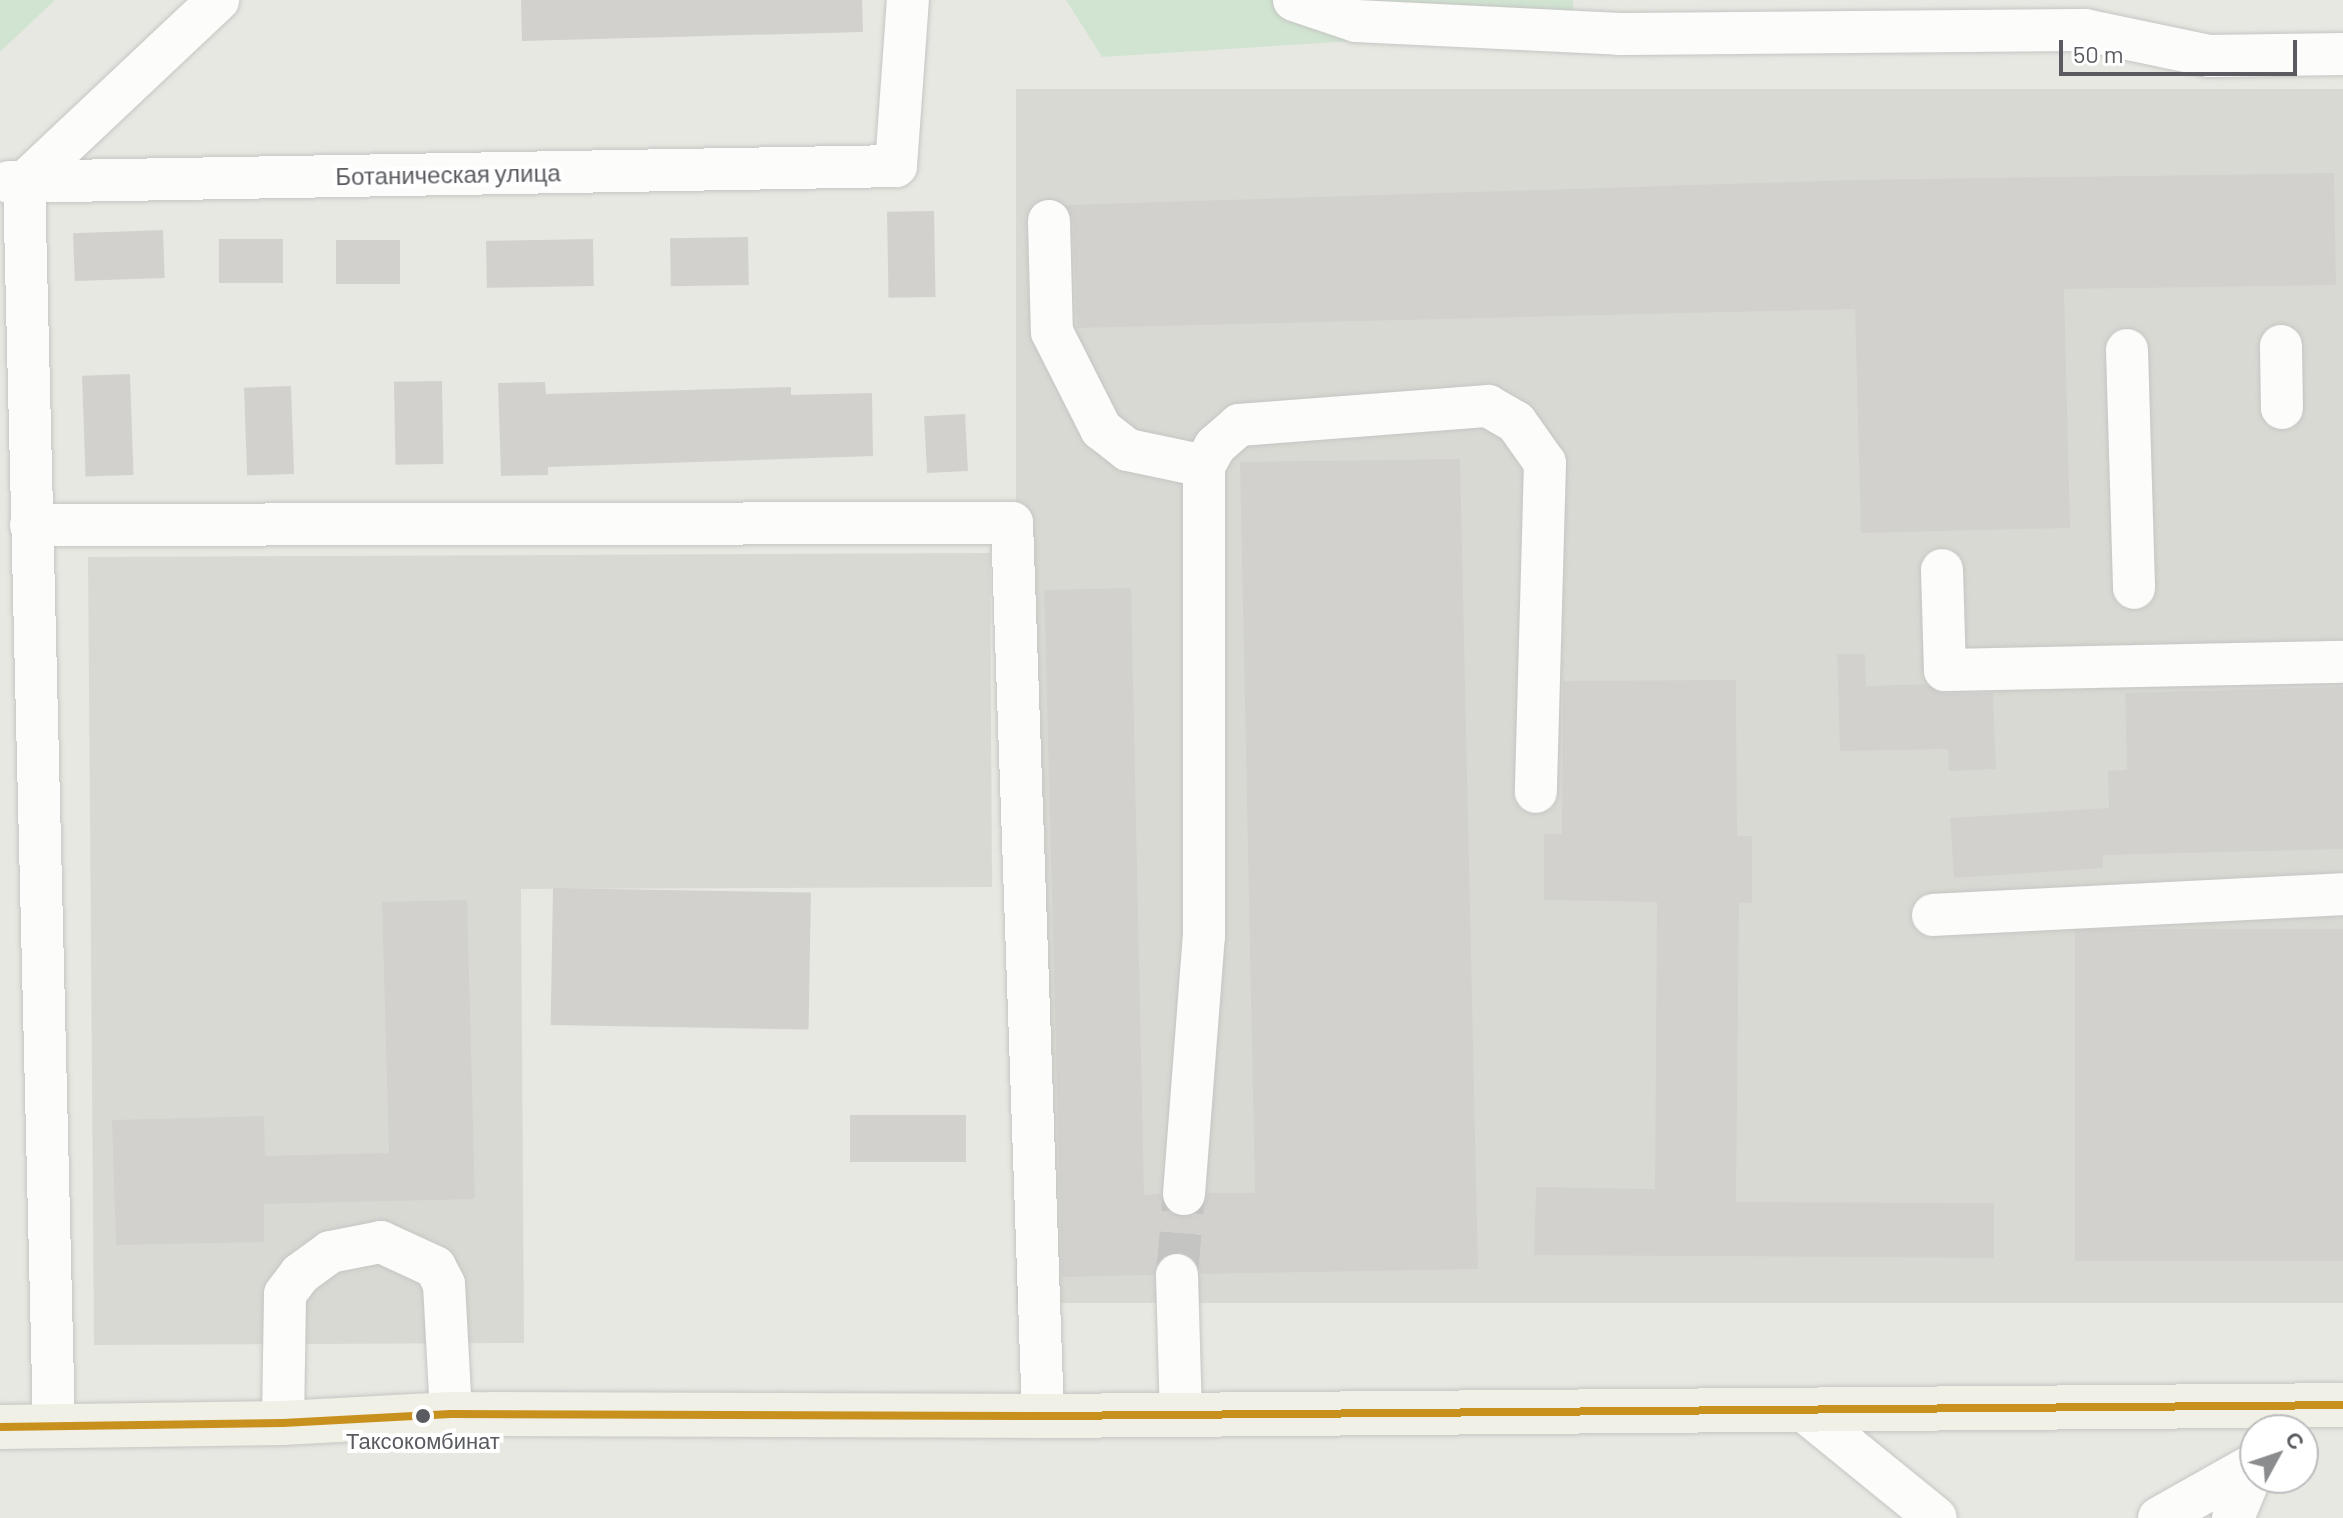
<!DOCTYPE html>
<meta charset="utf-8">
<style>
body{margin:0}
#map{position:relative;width:2343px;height:1518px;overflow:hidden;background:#e8e8e3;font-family:Barlow,sans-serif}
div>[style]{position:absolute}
.industrial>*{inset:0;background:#d9d9d4;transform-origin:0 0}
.green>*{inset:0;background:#d0e4d1}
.building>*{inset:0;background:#d2d1ce;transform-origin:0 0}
.minor-tunnel>*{height:42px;margin-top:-21px;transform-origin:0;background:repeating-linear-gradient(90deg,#c4c5c2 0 42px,transparent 0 63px)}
.roads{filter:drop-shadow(0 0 2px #c5c5c3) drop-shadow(0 0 2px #c5c5c3)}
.minor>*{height:42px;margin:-21px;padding:0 21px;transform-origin:21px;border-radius:21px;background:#fcfcfb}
.major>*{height:44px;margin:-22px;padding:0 22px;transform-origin:22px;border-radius:22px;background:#f0f0e6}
.bus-1>*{height:8px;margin:-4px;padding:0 4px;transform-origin:4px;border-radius:4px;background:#c8901d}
.dots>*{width:22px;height:22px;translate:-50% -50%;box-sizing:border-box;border:4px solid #fff;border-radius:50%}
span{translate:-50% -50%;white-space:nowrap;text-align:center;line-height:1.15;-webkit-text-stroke:8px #fff;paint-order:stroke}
.bus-label{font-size:22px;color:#595b60}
.street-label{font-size:24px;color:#595b60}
.north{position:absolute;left:2239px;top:1414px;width:80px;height:80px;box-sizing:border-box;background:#fff;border:2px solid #bdbdbf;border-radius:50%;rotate:50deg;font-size:22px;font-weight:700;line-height:32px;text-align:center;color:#595b60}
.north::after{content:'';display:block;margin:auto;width:28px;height:36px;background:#8b8c8e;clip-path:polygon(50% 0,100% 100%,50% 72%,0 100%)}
.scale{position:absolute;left:2059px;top:40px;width:238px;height:36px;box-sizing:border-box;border:4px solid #595b60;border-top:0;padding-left:10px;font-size:24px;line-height:28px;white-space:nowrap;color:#595b60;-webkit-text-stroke:6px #fff;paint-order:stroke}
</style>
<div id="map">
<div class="industrial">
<i style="left:2343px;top:89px;width:1214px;height:1327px;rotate:90deg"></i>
<i style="clip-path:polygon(990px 553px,992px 887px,521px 889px,524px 1343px,94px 1345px,88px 557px)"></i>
</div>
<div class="green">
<i style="clip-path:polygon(0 0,55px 0,0 52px)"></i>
<i style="clip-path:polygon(1066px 0,1573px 0,1574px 27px,1102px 57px)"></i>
</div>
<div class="building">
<i style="clip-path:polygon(521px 0,862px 0,863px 32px,522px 41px)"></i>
<i style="clip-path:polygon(2334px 173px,2336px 285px,2064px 289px,2070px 528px,1861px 533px,1855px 309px,1077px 328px,1073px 220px,1065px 205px,1853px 180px)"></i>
<i style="left:934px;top:211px;width:86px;height:47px;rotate:89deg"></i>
<i style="left:163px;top:230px;width:48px;height:90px;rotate:88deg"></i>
<i style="left:748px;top:237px;width:48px;height:78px;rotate:89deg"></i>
<i style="left:219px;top:239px;width:64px;height:44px"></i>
<i style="left:593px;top:239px;width:47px;height:107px;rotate:89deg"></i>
<i style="left:336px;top:240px;width:64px;height:44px"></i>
<i style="left:130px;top:374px;width:101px;height:48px;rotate:88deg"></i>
<i style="left:442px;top:381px;width:83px;height:48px;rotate:89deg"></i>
<i style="clip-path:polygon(545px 382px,546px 394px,791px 387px,791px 395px,872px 393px,873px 456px,548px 467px,548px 475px,501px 476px,498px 383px)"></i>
<i style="left:291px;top:386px;width:88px;height:47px;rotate:88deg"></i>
<i style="left:965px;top:414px;width:57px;height:41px;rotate:87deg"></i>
<i style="clip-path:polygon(1460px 459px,1478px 1269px,1201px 1274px,1197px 1262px,1177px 1251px,1164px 1255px,1153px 1275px,1062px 1277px,1044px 590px,1131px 588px,1144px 1195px,1160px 1194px,1171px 1214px,1194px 1216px,1208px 1193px,1255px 1193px,1240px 462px)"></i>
<i style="clip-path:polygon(1837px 654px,1865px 654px,1866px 686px,1926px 684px,1945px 694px,1993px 693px,1996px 769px,1949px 771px,1948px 749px,1840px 751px)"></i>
<i style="clip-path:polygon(1736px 680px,1737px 836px,1752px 836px,1752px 903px,1739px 903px,1736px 1202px,1994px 1203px,1994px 1258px,1534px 1255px,1536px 1187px,1655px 1189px,1657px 902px,1544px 900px,1544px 834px,1562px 834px,1563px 681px)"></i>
<i style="clip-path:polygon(2343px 687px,2343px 849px,2103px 855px,2103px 868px,1954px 878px,1950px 818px,2109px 808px,2108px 771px,2127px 770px,2125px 693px)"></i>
<i style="left:553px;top:888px;width:258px;height:137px;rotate:1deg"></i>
<i style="clip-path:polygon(467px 900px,475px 1199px,264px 1204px,264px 1242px,116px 1245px,112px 1120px,264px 1116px,265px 1156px,389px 1153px,382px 902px)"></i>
<i style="left:2343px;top:929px;width:332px;height:268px;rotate:90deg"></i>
<i style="left:850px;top:1115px;width:116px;height:47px"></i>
</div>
<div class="minor-tunnel">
<i style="left:1177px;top:1275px;width:81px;rotate:-85.1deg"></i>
</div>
<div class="roads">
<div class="minor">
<i style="left:1294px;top:0;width:65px;rotate:18.7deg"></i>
<i style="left:1356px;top:21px;width:264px;rotate:2.8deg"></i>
<i style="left:1620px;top:34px;width:465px;rotate:-0.5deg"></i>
<i style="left:2085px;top:30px;width:127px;rotate:11.8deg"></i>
<i style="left:2209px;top:56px;width:134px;rotate:-0.9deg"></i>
<i style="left:9px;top:182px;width:887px;rotate:-1.03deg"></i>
<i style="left:896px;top:166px;width:166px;rotate:-85.9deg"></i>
<i style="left:1049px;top:221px;width:111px;rotate:88.5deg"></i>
<i style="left:1052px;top:332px;width:109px;rotate:63.2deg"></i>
<i style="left:1101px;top:429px;width:34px;rotate:38deg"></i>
<i style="left:1128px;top:450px;width:78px;rotate:11.9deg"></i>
<i style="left:2281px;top:346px;width:62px;rotate:89.1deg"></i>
<i style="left:2127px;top:350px;width:238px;rotate:88.3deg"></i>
<i style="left:31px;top:525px;width:981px;rotate:-0.12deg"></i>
<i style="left:1012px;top:523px;width:894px;rotate:88.01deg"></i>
<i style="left:1942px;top:570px;width:100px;rotate:88.3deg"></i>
<i style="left:1945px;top:670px;width:398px;rotate:-1.2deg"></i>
<i style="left:1933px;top:915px;width:411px;rotate:-2.9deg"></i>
<i style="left:1184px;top:1194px;width:258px;rotate:-85.6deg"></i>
<i style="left:1204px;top:937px;width:471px;rotate:-90deg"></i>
<i style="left:1204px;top:466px;width:23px;rotate:-61deg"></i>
<i style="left:1215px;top:446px;width:32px;rotate:-41deg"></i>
<i style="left:1239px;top:425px;width:250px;rotate:-4.4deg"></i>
<i style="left:1488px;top:406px;width:32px;rotate:30deg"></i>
<i style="left:1516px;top:422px;width:50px;rotate:54.7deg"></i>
<i style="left:1545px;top:463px;width:329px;rotate:91.6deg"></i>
<i style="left:1177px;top:1275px;width:140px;rotate:88.4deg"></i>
<i style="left:1803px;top:1410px;width:171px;rotate:39.1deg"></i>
<i style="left:283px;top:1423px;width:129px;rotate:-89.1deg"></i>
<i style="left:285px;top:1294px;width:25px;rotate:-53deg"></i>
<i style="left:300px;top:1274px;width:37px;rotate:-36deg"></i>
<i style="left:330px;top:1252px;width:52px;rotate:-11.1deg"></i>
<i style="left:381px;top:1242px;width:60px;rotate:24.8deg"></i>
<i style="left:435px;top:1267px;width:19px;rotate:62deg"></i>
<i style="left:444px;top:1284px;width:130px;rotate:86.9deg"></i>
<i style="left:54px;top:1425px;width:1242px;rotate:-91.38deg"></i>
<i style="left:24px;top:183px;width:267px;rotate:-43.3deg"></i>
<i style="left:2159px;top:1518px;width:110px;rotate:-29.4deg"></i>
<i style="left:2233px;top:1518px;width:57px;rotate:-67.5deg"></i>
</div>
<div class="major">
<i style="left:0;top:1427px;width:283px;rotate:-0.8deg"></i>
<i style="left:283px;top:1423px;width:168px;rotate:-3.1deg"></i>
<i style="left:451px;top:1414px;width:592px;rotate:0.19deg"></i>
<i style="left:1043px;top:1416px;width:1300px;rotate:-0.48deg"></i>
</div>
</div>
<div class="bus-1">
<i style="left:0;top:1427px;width:283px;rotate:-0.8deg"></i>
<i style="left:283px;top:1423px;width:168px;rotate:-3.1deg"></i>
<i style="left:451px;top:1414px;width:592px;rotate:0.19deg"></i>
<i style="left:1043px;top:1416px;width:1300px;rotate:-0.48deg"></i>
</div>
<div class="dots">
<i style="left:423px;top:1416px;background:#595b60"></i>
</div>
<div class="bus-label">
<span style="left:423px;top:1441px">Таксокомбинат</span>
</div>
<div class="street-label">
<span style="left:448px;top:174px;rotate:-1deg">Ботаническая улица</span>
</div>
<div class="north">С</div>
<div class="scale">50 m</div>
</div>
